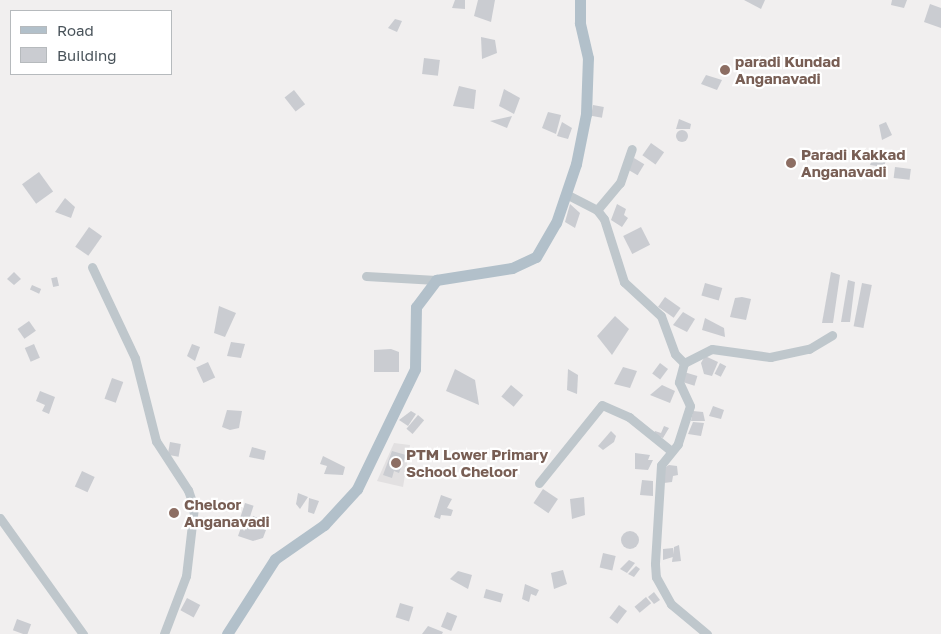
<!DOCTYPE html>
<style>
body{margin:0}
#map{position:relative;width:941px;height:634px;overflow:hidden;background:#f1efef;font-family:"Golos Text",sans-serif}
div>[style]{position:absolute}
.education>*{inset:0;background:#e2e0e1}
.building>*{inset:0;background:#caccd1;transform-origin:0 0}
.round{border-radius:50%}
.minor>*{height:9px;margin:-4.5px;padding:0 4.5px;transform-origin:4.5px;border-radius:4.5px;background:#bfc7cc}
.major>*{height:11px;margin:-5.5px;padding:0 5.5px;transform-origin:5.5px;border-radius:5.5px;background:#b2c0ca}
.dots>*{width:14px;height:14px;translate:-50% -50%;box-sizing:border-box;border:2px solid #fff;border-radius:50%}
span{translate:-50% -50%;white-space:nowrap;text-align:center;line-height:1.15;-webkit-text-stroke:4.5px #fff;paint-order:stroke}
.education-label{font-size:15px;color:#785e54;font-weight:700}
.left{translate:0 -50%;text-align:left}
.legend{position:absolute;left:10px;top:10px;width:162px;height:65px;box-sizing:border-box;background:#fff;border:1px solid #b6babd;margin:0;padding:6px 9px;list-style:none;font-size:15px;color:#49535a}
.legend li{display:flex;align-items:center;gap:10px;height:25px}
.legend b{width:25px;border:1px solid #b6babd}
</style>
<div id="map">
<div class="education">
<i style="clip-path:polygon(394px 443px,410px 445px,403px 487px,377px 481px)"></i>
</div>
<div class="building">
<i style="clip-path:polygon(455px 0,465px 0,465px 9px,452px 8px)"></i>
<i style="clip-path:polygon(478px 0,495px 0,491px 22px,474px 16px)"></i>
<i style="clip-path:polygon(744px 0,765px 0,761px 9px)"></i>
<i style="clip-path:polygon(892px 0,907px 0,904px 8px,891px 5px)"></i>
<i style="clip-path:polygon(930px 4px,941px 8px,941px 28px,924px 22px)"></i>
<i style="clip-path:polygon(395px 19px,402px 21px,397px 32px,388px 28px)"></i>
<i style="clip-path:polygon(481px 37px,495px 40px,497px 53px,482px 59px)"></i>
<i style="left:424px;top:58px;width:16px;height:16px;rotate:7deg"></i>
<i style="clip-path:polygon(706px 75px,722px 80px,717px 90px,701px 84px)"></i>
<i style="clip-path:polygon(459px 86px,476px 90px,474px 109px,453px 106px)"></i>
<i style="clip-path:polygon(504px 89px,520px 98px,514px 114px,499px 106px)"></i>
<i style="left:294px;top:90px;width:18px;height:12px;rotate:52deg"></i>
<i style="left:593px;top:105px;width:11px;height:11px;rotate:10deg"></i>
<i style="clip-path:polygon(548px 112px,561px 115px,556px 134px,542px 128px)"></i>
<i style="clip-path:polygon(512px 116px,507px 128px,490px 121px)"></i>
<i style="clip-path:polygon(679px 119px,691px 124px,690px 129px,676px 129px)"></i>
<i style="clip-path:polygon(562px 122px,572px 128px,568px 139px,557px 136px)"></i>
<i style="clip-path:polygon(886px 122px,892px 135px,882px 140px,879px 125px)"></i>
<i class="round" style="left:676px;top:130px;width:12px;height:12px"></i>
<i style="left:651px;top:143px;width:16px;height:15px;rotate:35deg"></i>
<i style="clip-path:polygon(875px 152px,887px 156px,884px 167px,870px 165px)"></i>
<i style="left:634px;top:158px;width:12px;height:13px;rotate:31deg"></i>
<i style="left:895px;top:167px;width:16px;height:11px;rotate:7deg"></i>
<i style="left:39px;top:172px;width:24px;height:21px;rotate:54deg"></i>
<i style="clip-path:polygon(65px 198px,75px 207px,71px 218px,55px 212px)"></i>
<i style="clip-path:polygon(570px 204px,580px 213px,575px 228px,565px 222px)"></i>
<i style="clip-path:polygon(617px 204px,626px 209px,624px 215px,628px 218px,622px 227px,611px 220px)"></i>
<i style="left:89px;top:227px;width:16px;height:24px;rotate:35deg"></i>
<i style="left:641px;top:227px;width:20px;height:20px;rotate:63deg"></i>
<i style="clip-path:polygon(14px 272px,21px 279px,14px 285px,7px 279px)"></i>
<i style="clip-path:polygon(831px 272px,840px 275px,833px 323px,822px 323px)"></i>
<i style="left:57px;top:277px;width:9px;height:6px;rotate:77deg"></i>
<i style="clip-path:polygon(848px 280px,855px 282px,850px 322px,841px 322px)"></i>
<i style="left:705px;top:283px;width:18px;height:13px;rotate:16deg"></i>
<i style="left:862px;top:283px;width:10px;height:44px;rotate:11deg"></i>
<i style="left:32px;top:285px;width:10px;height:5px;rotate:24deg"></i>
<i style="left:665px;top:297px;width:19px;height:12px;rotate:35deg"></i>
<i style="clip-path:polygon(742px 297px,751px 299px,746px 320px,730px 317px,735px 298px)"></i>
<i style="clip-path:polygon(219px 306px,236px 313px,225px 337px,214px 333px)"></i>
<i style="clip-path:polygon(683px 312px,695px 319px,687px 332px,673px 325px)"></i>
<i style="clip-path:polygon(615px 316px,629px 329px,612px 355px,597px 336px)"></i>
<i style="clip-path:polygon(705px 318px,724px 328px,725px 337px,702px 330px)"></i>
<i style="left:29px;top:321px;width:12px;height:14px;rotate:55deg"></i>
<i style="clip-path:polygon(231px 342px,245px 344px,241px 358px,227px 356px)"></i>
<i style="left:34px;top:344px;width:15px;height:10px;rotate:67deg"></i>
<i style="clip-path:polygon(192px 344px,200px 347px,195px 361px,187px 356px)"></i>
<i style="clip-path:polygon(391px 349px,399px 352px,399px 372px,374px 372px,374px 350px)"></i>
<i style="clip-path:polygon(705px 356px,718px 362px,712px 376px,704px 374px,701px 363px)"></i>
<i style="left:208px;top:362px;width:17px;height:13px;rotate:65deg"></i>
<i style="left:660px;top:363px;width:10px;height:13px;rotate:37deg"></i>
<i style="left:720px;top:363px;width:7px;height:12px;rotate:27deg"></i>
<i style="clip-path:polygon(623px 367px,637px 371px,630px 388px,614px 384px)"></i>
<i style="clip-path:polygon(455px 369px,475px 380px,479px 405px,446px 391px)"></i>
<i style="clip-path:polygon(568px 369px,578px 375px,577px 394px,567px 390px)"></i>
<i style="left:684px;top:372px;width:14px;height:10px;rotate:17deg"></i>
<i style="left:112px;top:378px;width:12px;height:22px;rotate:20deg"></i>
<i style="left:511px;top:385px;width:16px;height:15px;rotate:40deg"></i>
<i style="clip-path:polygon(662px 385px,675px 391px,670px 403px,650px 395px)"></i>
<i style="clip-path:polygon(40px 391px,55px 397px,49px 414px,42px 411px,45px 405px,36px 401px)"></i>
<i style="clip-path:polygon(713px 406px,724px 410px,721px 419px,709px 416px)"></i>
<i style="clip-path:polygon(227px 410px,242px 411px,239px 428px,230px 430px,222px 427px)"></i>
<i style="clip-path:polygon(411px 411px,416px 414px,408px 426px,399px 420px)"></i>
<i style="clip-path:polygon(693px 411px,703px 412px,705px 421px,691px 421px)"></i>
<i style="left:418px;top:415px;width:8px;height:18px;rotate:40deg"></i>
<i style="clip-path:polygon(693px 422px,704px 423px,701px 436px,688px 434px)"></i>
<i style="clip-path:polygon(664px 426px,669px 428px,663px 438px,653px 435px,655px 431px,661px 433px)"></i>
<i style="clip-path:polygon(611px 431px,616px 436px,614px 442px,603px 450px,598px 446px)"></i>
<i style="left:170px;top:442px;width:11px;height:13px;rotate:10deg"></i>
<i style="clip-path:polygon(252px 447px,266px 451px,264px 460px,249px 457px)"></i>
<i style="clip-path:polygon(392px 451px,406px 455px,399px 473px,394px 471px,392px 478px,383px 475px)"></i>
<i style="clip-path:polygon(635px 453px,650px 455px,648px 460px,653px 460px,648px 470px,635px 469px)"></i>
<i style="clip-path:polygon(323px 456px,345px 467px,343px 475px,324px 474px,327px 466px,320px 464px)"></i>
<i style="clip-path:polygon(669px 465px,677px 466px,678px 475px,673px 476px,672px 482px,664px 483px,664px 468px)"></i>
<i style="left:489px;top:466px;width:10px;height:9px;rotate:24deg"></i>
<i style="left:82px;top:471px;width:14px;height:17px;rotate:25deg"></i>
<i style="clip-path:polygon(642px 480px,653px 481px,653px 496px,640px 495px)"></i>
<i style="left:543px;top:489px;width:18px;height:17px;rotate:34deg"></i>
<i style="clip-path:polygon(298px 493px,308px 497px,300px 509px,296px 504px)"></i>
<i style="clip-path:polygon(441px 495px,452px 499px,447px 508px,453px 510px,451px 516px,441px 515px,440px 519px,434px 517px)"></i>
<i style="clip-path:polygon(584px 497px,585px 515px,572px 519px,570px 499px)"></i>
<i style="clip-path:polygon(309px 498px,319px 501px,314px 514px,308px 512px)"></i>
<i style="left:245px;top:503px;width:9px;height:15px;rotate:18deg"></i>
<i style="clip-path:polygon(253px 516px,258px 518px,256px 525px,266px 530px,263px 538px,253px 541px,238px 536px,244px 519px,251px 521px)"></i>
<i class="round" style="left:621px;top:531px;width:18px;height:18px"></i>
<i style="clip-path:polygon(679px 545px,681px 561px,672px 562px,674px 547px)"></i>
<i style="clip-path:polygon(673px 548px,673px 557px,663px 560px,663px 549px)"></i>
<i style="left:603px;top:553px;width:13px;height:15px;rotate:13deg"></i>
<i style="clip-path:polygon(629px 560px,635px 563px,627px 573px,620px 569px)"></i>
<i style="clip-path:polygon(636px 566px,640px 569px,634px 577px,628px 574px)"></i>
<i style="clip-path:polygon(563px 570px,567px 584px,554px 589px,551px 573px)"></i>
<i style="clip-path:polygon(458px 571px,472px 575px,468px 589px,450px 579px)"></i>
<i style="clip-path:polygon(525px 584px,539px 590px,536px 596px,531px 594px,529px 602px,522px 599px)"></i>
<i style="left:486px;top:589px;width:18px;height:9px;rotate:16deg"></i>
<i style="clip-path:polygon(654px 592px,660px 600px,654px 604px,648px 597px)"></i>
<i style="left:646px;top:597px;width:8px;height:15px;rotate:50deg"></i>
<i style="left:187px;top:598px;width:15px;height:14px;rotate:28deg"></i>
<i style="left:400px;top:603px;width:14px;height:15px;rotate:17deg"></i>
<i style="left:619px;top:605px;width:10px;height:16px;rotate:37deg"></i>
<i style="left:447px;top:612px;width:11px;height:16px;rotate:22deg"></i>
<i style="left:17px;top:619px;width:15px;height:12px;rotate:20deg"></i>
<i style="clip-path:polygon(428px 626px,443px 632px,442px 634px,422px 634px)"></i>
</div>
<div class="minor">
<i style="left:566px;top:194px;width:35px;rotate:27deg"></i>
<i style="left:597px;top:210px;width:11px;rotate:52deg"></i>
<i style="left:604px;top:219px;width:66px;rotate:72.4deg"></i>
<i style="left:624px;top:282px;width:50px;rotate:42.6deg"></i>
<i style="left:661px;top:316px;width:40px;rotate:69.8deg"></i>
<i style="left:675px;top:354px;width:13px;rotate:45deg"></i>
<i style="left:684px;top:363px;width:20px;rotate:105deg"></i>
<i style="left:679px;top:382px;width:26px;rotate:65deg"></i>
<i style="left:690px;top:406px;width:40px;rotate:108deg"></i>
<i style="left:678px;top:444px;width:27px;rotate:129deg"></i>
<i style="left:661px;top:465px;width:99px;rotate:93.5deg"></i>
<i style="left:655px;top:564px;width:13px;rotate:86deg"></i>
<i style="left:656px;top:577px;width:31px;rotate:61deg"></i>
<i style="left:671px;top:604px;width:47px;rotate:39.8deg"></i>
<i style="left:597px;top:210px;width:35px;rotate:-50deg"></i>
<i style="left:620px;top:183px;width:36px;rotate:-71deg"></i>
<i style="left:92px;top:267px;width:101px;rotate:64.7deg"></i>
<i style="left:135px;top:358px;width:86px;rotate:75.8deg"></i>
<i style="left:156px;top:441px;width:59px;rotate:56.9deg"></i>
<i style="left:188px;top:490px;width:18px;rotate:71deg"></i>
<i style="left:194px;top:507px;width:69px;rotate:96.6deg"></i>
<i style="left:186px;top:576px;width:62px;rotate:110.8deg"></i>
<i style="left:366px;top:276px;width:70px;rotate:3.3deg"></i>
<i style="left:684px;top:363px;width:31px;rotate:-27deg"></i>
<i style="left:712px;top:349px;width:59px;rotate:7.9deg"></i>
<i style="left:770px;top:357px;width:40px;rotate:-12deg"></i>
<i style="left:809px;top:349px;width:27px;rotate:-31deg"></i>
<i style="left:539px;top:483px;width:100px;rotate:-51.1deg"></i>
<i style="left:602px;top:405px;width:30px;rotate:24deg"></i>
<i style="left:629px;top:417px;width:53px;rotate:38.8deg"></i>
<i style="left:0;top:518px;width:143px;rotate:54.4deg"></i>
</div>
<div class="major">
<i style="left:227px;top:634px;width:89px;rotate:-57.4deg"></i>
<i style="left:275px;top:559px;width:60px;rotate:-34.8deg"></i>
<i style="left:324px;top:525px;width:49px;rotate:-47.5deg"></i>
<i style="left:357px;top:489px;width:133px;rotate:-64.2deg"></i>
<i style="left:415px;top:369px;width:62px;rotate:-89.1deg"></i>
<i style="left:416px;top:307px;width:34px;rotate:-53deg"></i>
<i style="left:436px;top:280px;width:77px;rotate:-9deg"></i>
<i style="left:512px;top:268px;width:26px;rotate:-25deg"></i>
<i style="left:536px;top:257px;width:39px;rotate:-60deg"></i>
<i style="left:556px;top:223px;width:62px;rotate:-71.3deg"></i>
<i style="left:576px;top:164px;width:51px;rotate:-78.7deg"></i>
<i style="left:586px;top:114px;width:56px;rotate:-88deg"></i>
<i style="left:588px;top:58px;width:36px;rotate:-103deg"></i>
<i style="left:580px;top:23px;width:23px;rotate:-90deg"></i>
</div>
<div class="dots">
<i style="left:725px;top:70px;background:#8d6e63"></i>
<i style="left:791px;top:163px;background:#8d6e63"></i>
<i style="left:396px;top:463px;background:#8d6e63"></i>
<i style="left:174px;top:513px;background:#8d6e63"></i>
</div>
<div class="education-label">
<span class="left" style="left:735px;top:70px">paradi Kundad<br>Anganavadi</span>
<span class="left" style="left:801px;top:163px">Paradi Kakkad<br>Anganavadi</span>
<span class="left" style="left:406px;top:463px">PTM Lower Primary<br>School Cheloor</span>
<span class="left" style="left:184px;top:513px">Cheloor<br>Anganavadi</span>
</div>
<ul class="legend">
<li><b style="height:6px;background:#b2c0ca"></b>Road</li>
<li><b style="height:14px;background:#caccd1"></b>Building</li>
</ul>
</div>
